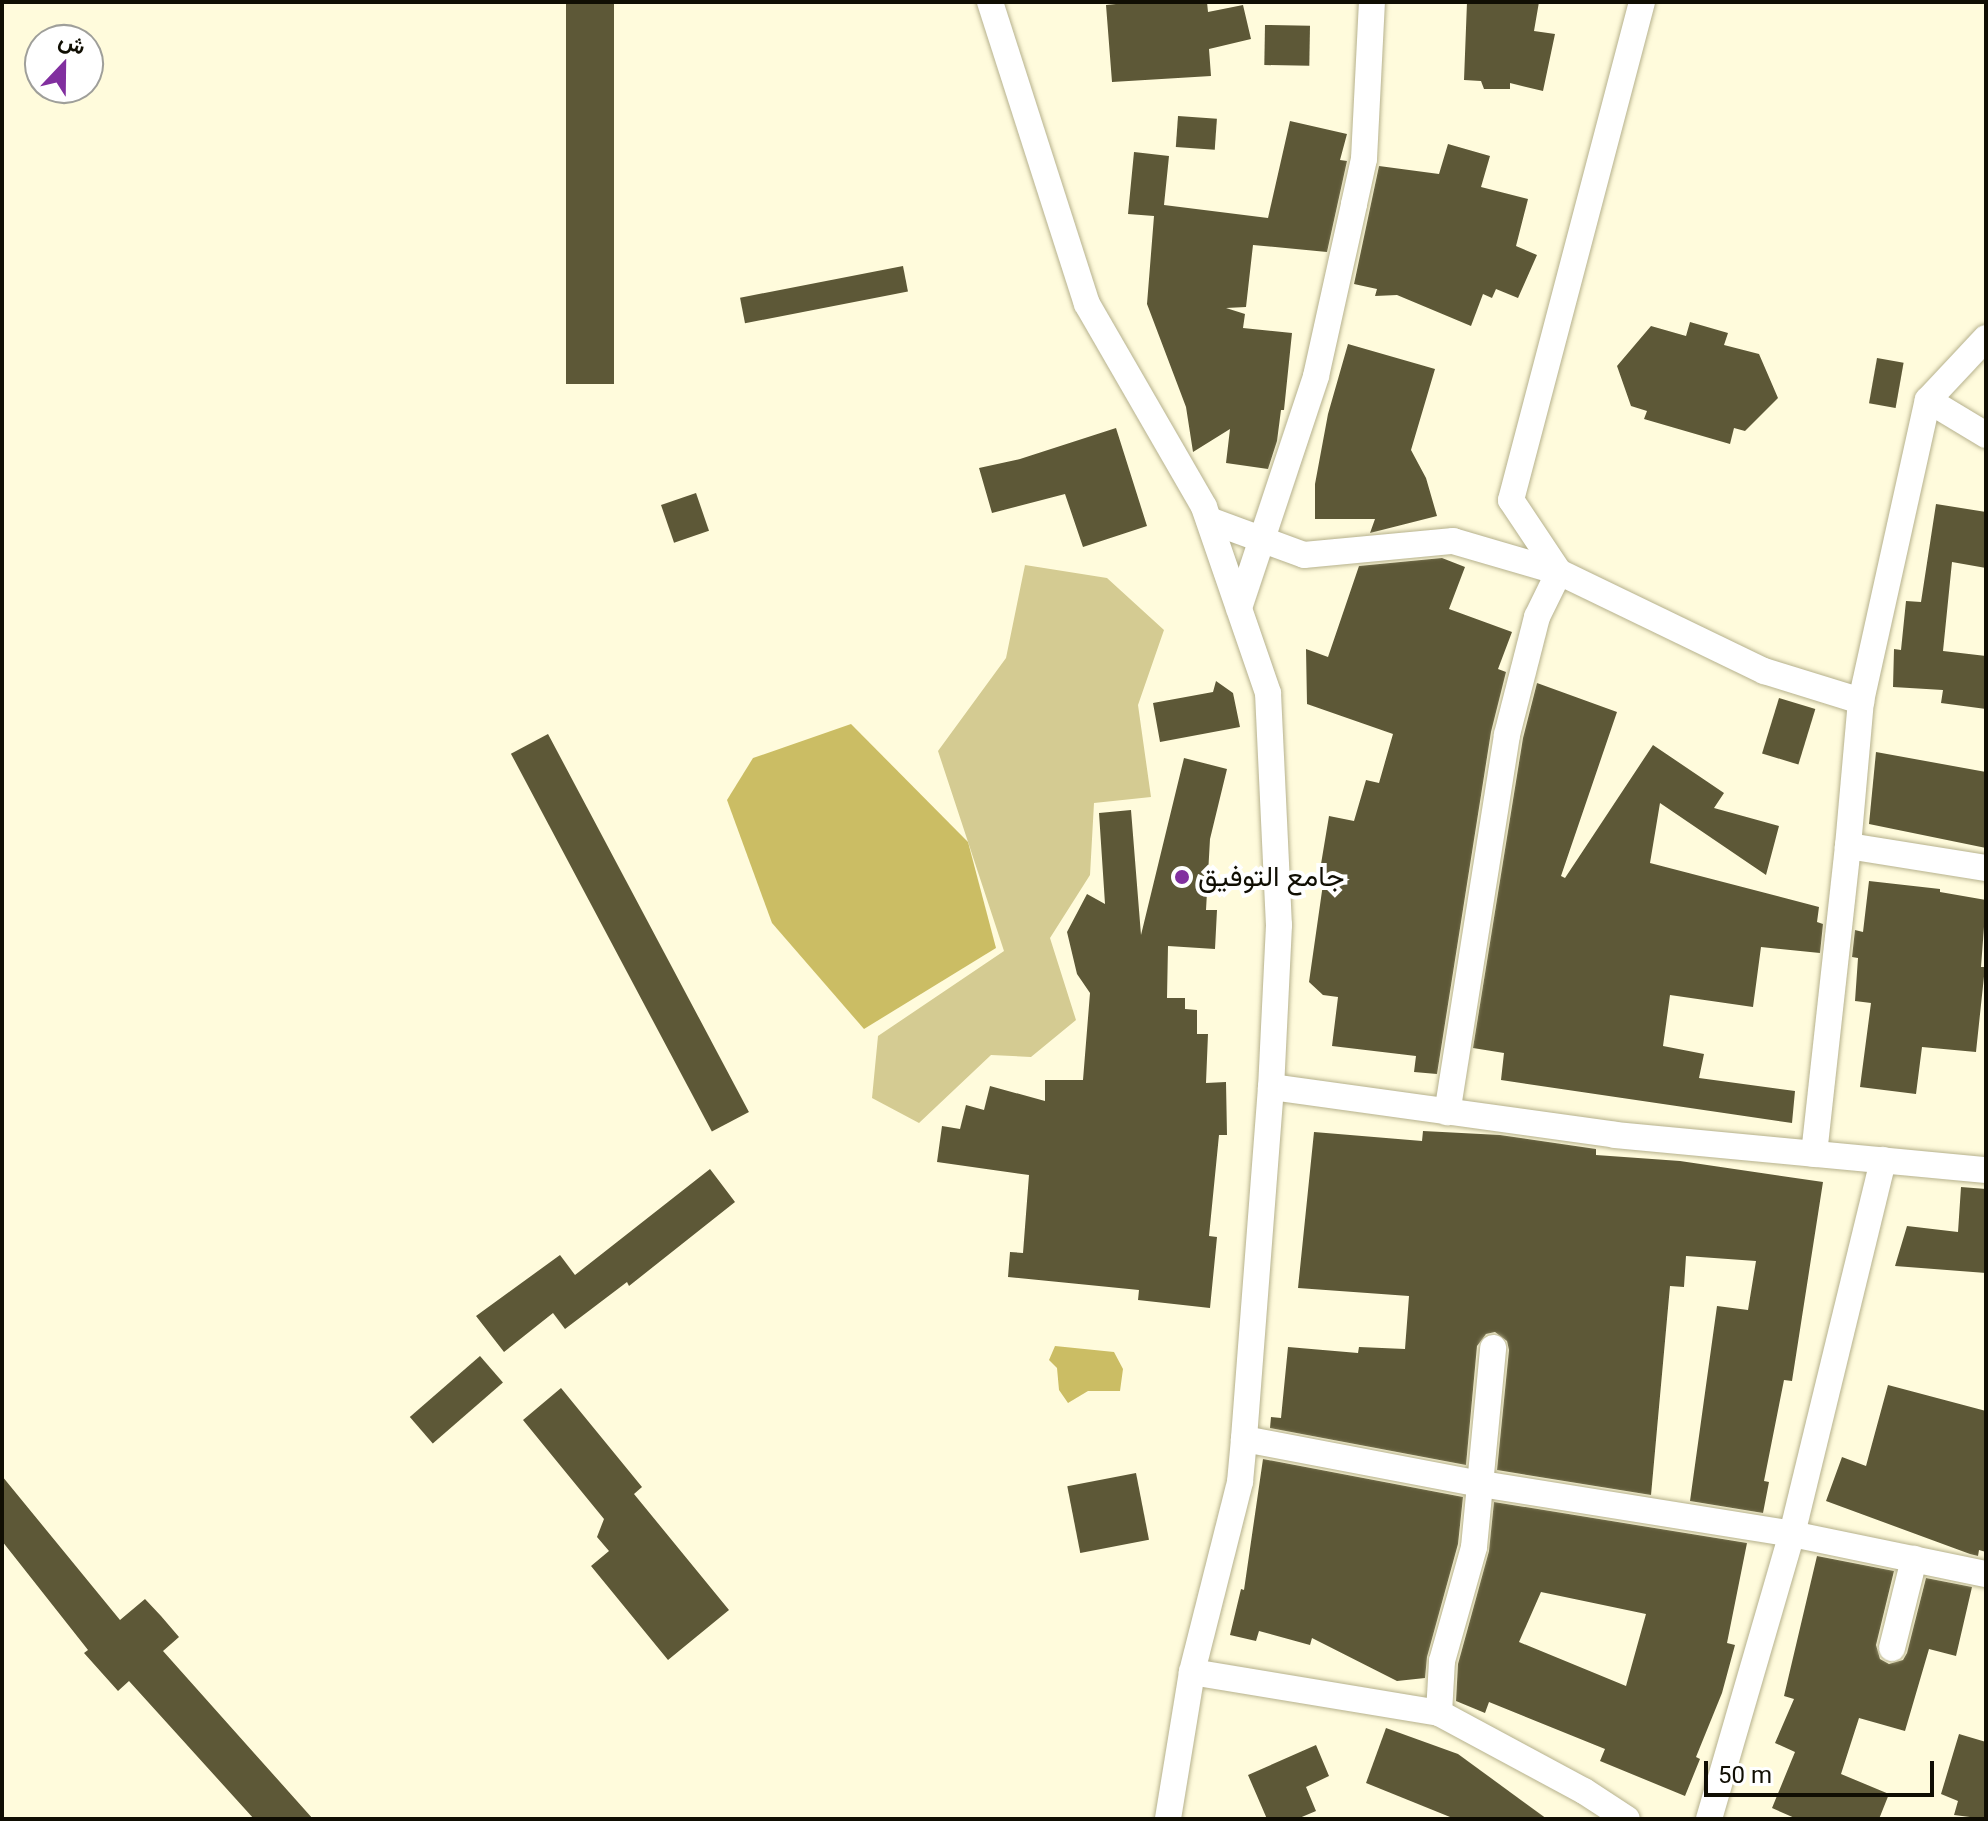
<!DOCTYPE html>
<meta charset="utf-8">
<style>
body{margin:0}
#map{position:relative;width:1988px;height:1821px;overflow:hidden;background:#fffbdc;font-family:Roboto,Vazirmatn,sans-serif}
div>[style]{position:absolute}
.green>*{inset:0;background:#d4cb92}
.water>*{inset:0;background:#cbbd64}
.building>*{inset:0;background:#5d5837;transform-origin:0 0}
.roads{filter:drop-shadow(0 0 2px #b6b18d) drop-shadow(0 0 2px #b6b18d)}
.minor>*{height:26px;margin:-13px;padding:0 13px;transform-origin:13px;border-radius:13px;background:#fff}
.dots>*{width:22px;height:22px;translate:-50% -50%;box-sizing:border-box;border:4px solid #fff;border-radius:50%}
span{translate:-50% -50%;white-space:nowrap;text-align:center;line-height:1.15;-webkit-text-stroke:8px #fff;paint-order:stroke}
.poi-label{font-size:28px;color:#100e03}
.left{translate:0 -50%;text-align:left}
.frame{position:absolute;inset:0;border:4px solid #100e03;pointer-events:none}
.north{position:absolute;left:24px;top:24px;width:80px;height:80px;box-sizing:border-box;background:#fff;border:2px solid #9f9f9a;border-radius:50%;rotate:22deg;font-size:22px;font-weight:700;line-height:32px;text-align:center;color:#100e03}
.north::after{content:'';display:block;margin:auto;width:28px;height:36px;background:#812f9f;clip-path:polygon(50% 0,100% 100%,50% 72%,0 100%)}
.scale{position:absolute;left:1704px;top:1761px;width:230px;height:36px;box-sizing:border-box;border:4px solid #100e03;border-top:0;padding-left:10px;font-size:24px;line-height:28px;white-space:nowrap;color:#100e03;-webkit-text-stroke:6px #fff;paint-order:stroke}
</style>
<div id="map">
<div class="green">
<i style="clip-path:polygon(1025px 565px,1107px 578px,1164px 630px,1138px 705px,1151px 797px,1094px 803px,1090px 875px,1050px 938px,1076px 1020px,1031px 1057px,991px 1055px,919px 1123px,872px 1098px,878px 1036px,1004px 951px,938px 751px,1006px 658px)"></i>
</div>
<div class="water">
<i style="clip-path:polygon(851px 724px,968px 842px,996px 948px,864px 1029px,772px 923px,727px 800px,753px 758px)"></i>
<i style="clip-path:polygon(1055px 1346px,1114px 1352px,1123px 1369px,1120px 1391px,1088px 1391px,1068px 1403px,1059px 1390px,1057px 1368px,1049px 1360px)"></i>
</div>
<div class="building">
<i style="left:566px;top:2px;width:48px;height:382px"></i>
<i style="clip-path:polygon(1136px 2px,1207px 2px,1208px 12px,1243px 5px,1251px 39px,1209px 49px,1211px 76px,1112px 82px,1106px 5px)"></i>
<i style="clip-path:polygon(1467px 2px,1539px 2px,1534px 31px,1555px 34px,1543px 91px,1510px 83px,1510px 89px,1484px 89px,1481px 81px,1464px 80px)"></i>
<i style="left:1265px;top:25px;width:45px;height:40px;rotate:1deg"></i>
<i style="left:1178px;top:116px;width:39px;height:31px;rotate:4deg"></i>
<i style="clip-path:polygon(1290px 121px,1347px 134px,1340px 160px,1347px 161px,1327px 252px,1253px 245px,1246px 307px,1226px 308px,1245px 314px,1243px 328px,1292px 333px,1284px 410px,1281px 410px,1277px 441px,1268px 469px,1226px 463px,1230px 429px,1193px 452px,1186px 407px,1147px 304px,1154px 216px,1128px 214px,1134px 152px,1169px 156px,1164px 205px,1268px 218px)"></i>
<i style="clip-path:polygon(1448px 144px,1490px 156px,1481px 187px,1528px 199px,1516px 246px,1537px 255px,1518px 298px,1496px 289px,1492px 298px,1483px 294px,1471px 326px,1397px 295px,1375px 296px,1377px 289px,1354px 284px,1379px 166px,1439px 174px)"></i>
<i style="left:903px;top:266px;width:26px;height:166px;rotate:79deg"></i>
<i style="clip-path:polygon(1690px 322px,1728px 333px,1724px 345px,1759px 354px,1778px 398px,1745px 431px,1734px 428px,1730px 444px,1644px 419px,1647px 411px,1631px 406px,1617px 366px,1651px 326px,1686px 336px)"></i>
<i style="clip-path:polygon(1348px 344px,1435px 369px,1411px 450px,1426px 478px,1437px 516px,1370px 533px,1375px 519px,1315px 519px,1315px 484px,1328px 414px)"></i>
<i style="left:1877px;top:358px;width:27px;height:46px;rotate:10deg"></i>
<i style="clip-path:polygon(1116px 428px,1147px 526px,1083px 547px,1065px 494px,992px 513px,979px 468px,1020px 459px)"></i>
<i style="left:696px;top:493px;width:40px;height:37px;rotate:71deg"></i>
<i style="clip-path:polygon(1936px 504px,1986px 512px,1986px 568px,1952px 562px,1943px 651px,1986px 656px,1986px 709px,1941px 703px,1943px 690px,1893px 687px,1894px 649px,1901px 650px,1906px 601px,1921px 602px)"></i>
<i style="clip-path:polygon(1442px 558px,1465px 567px,1449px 609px,1512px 632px,1498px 669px,1506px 672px,1491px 732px,1437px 1074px,1414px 1072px,1416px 1056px,1332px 1046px,1338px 997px,1323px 995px,1309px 982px,1324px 877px,1319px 876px,1329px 816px,1354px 821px,1366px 780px,1379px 783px,1393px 734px,1307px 704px,1306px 649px,1328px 657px,1359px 566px)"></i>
<i style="clip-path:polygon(1216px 681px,1233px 693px,1240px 727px,1160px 742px,1153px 703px,1213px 692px)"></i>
<i style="clip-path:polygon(1537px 683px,1617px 712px,1561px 876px,1565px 878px,1653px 745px,1724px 793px,1714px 808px,1779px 826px,1766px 875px,1660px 803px,1650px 863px,1819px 907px,1817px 922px,1823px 924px,1820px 953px,1761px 947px,1753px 1007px,1670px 995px,1663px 1046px,1704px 1054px,1699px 1078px,1795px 1091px,1792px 1123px,1501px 1080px,1504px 1053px,1473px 1048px,1523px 738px)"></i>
<i style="left:1779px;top:698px;width:38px;height:58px;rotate:17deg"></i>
<i style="left:548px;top:734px;width:428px;height:42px;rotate:62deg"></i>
<i style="clip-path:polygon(1876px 752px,1986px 772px,1986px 848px,1869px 824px)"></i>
<i style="clip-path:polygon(1184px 758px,1227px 769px,1210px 839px,1206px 910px,1217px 910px,1215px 949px,1168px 946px,1167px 998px,1185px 998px,1185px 1009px,1197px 1010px,1197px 1034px,1208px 1034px,1206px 1083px,1226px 1082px,1227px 1135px,1219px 1135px,1209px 1236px,1217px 1237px,1210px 1308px,1138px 1300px,1139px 1290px,1008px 1277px,1010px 1252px,1023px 1253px,1029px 1175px,937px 1162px,942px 1126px,960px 1129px,966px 1105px,984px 1110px,990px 1086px,1045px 1101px,1045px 1080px,1083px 1080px,1090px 993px,1077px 974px,1067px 932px,1087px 894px,1105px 904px,1099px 813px,1131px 810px,1141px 935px)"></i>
<i style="clip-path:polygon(1869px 881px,1940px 889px,1940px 892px,1986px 900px,1981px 967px,1985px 967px,1976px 1052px,1922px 1047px,1916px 1094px,1860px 1087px,1871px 1003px,1855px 1001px,1858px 958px,1852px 957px,1855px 930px,1863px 932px)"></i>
<i style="clip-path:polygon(1423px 1131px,1500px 1135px,1596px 1149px,1596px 1155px,1680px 1161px,1823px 1182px,1792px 1381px,1784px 1380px,1764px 1481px,1769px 1482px,1763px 1513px,1690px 1501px,1717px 1306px,1748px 1310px,1756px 1261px,1686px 1256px,1684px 1287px,1670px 1286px,1651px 1495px,1497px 1470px,1509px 1350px,1507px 1341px,1495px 1332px,1486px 1334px,1477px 1346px,1466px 1465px,1270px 1428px,1271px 1417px,1281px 1418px,1288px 1347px,1358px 1353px,1359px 1347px,1405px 1349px,1409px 1296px,1298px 1288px,1314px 1132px,1422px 1141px)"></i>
<i style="clip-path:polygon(710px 1169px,735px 1202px,629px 1286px,627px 1282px,565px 1329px,553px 1313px,504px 1352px,476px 1316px,560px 1255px,575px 1275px)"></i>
<i style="clip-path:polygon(1961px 1187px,1986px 1189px,1986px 1273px,1895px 1266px,1907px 1226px,1958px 1232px)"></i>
<i style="left:480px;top:1356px;width:35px;height:93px;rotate:49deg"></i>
<i style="clip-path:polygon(1888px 1385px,1986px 1411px,1986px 1552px,1979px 1550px,1978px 1556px,1970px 1554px,1826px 1501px,1842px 1457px,1866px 1466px)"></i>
<i style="clip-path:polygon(561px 1388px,642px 1487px,634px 1494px,729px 1610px,668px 1660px,591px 1566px,609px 1551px,597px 1537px,604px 1519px,523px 1420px)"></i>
<i style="clip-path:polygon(1263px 1459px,1463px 1497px,1458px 1544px,1427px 1657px,1425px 1678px,1397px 1681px,1312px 1638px,1310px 1645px,1259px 1631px,1256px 1641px,1230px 1635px,1241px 1589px,1244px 1590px)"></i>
<i style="left:1136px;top:1473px;width:68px;height:70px;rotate:79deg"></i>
<i style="clip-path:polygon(2px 1476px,120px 1620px,145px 1599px,161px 1616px,179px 1637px,163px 1651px,313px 1819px,254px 1819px,129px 1681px,118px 1691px,84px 1653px,88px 1650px,2px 1541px)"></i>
<i style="clip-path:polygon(evenodd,1494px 1502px,1747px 1543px,1727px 1643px,1735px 1645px,1722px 1693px,1696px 1757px,1700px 1759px,1685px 1796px,1600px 1761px,1605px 1749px,1489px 1702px,1485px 1713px,1456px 1701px,1458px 1664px,1489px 1551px,1494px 1502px,1541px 1592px,1646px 1614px,1626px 1686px,1519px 1642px,1541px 1592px)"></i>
<i style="clip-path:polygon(1817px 1556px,1894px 1571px,1876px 1645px,1880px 1659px,1889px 1664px,1903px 1660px,1907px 1653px,1926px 1578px,1972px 1587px,1956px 1656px,1929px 1649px,1905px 1731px,1859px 1718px,1841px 1774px,1889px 1794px,1879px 1819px,1797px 1819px,1772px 1808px,1795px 1752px,1775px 1743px,1794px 1699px,1784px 1696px)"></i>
<i style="clip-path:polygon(1386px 1728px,1458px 1754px,1547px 1819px,1455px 1819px,1366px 1783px)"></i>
<i style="clip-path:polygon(1959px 1734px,1986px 1742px,1986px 1819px,1954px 1815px,1958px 1801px,1941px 1794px)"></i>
<i style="clip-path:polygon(1316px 1745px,1329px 1776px,1306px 1787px,1316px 1811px,1297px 1819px,1267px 1819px,1248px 1775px)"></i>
</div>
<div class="roads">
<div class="minor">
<i style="left:990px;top:2px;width:317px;rotate:72.2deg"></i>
<i style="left:1087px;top:304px;width:234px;rotate:60deg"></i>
<i style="left:1204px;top:507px;width:197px;rotate:71deg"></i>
<i style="left:1268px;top:693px;width:232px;rotate:87.3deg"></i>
<i style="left:1279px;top:925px;width:162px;rotate:92.8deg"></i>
<i style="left:1271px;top:1087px;width:353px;rotate:94.4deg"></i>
<i style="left:1244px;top:1439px;width:43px;rotate:95.3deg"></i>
<i style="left:1240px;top:1482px;width:196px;rotate:104.2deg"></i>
<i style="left:1192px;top:1672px;width:149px;rotate:99.3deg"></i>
<i style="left:1642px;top:2px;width:515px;rotate:104.74deg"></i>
<i style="left:1511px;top:500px;width:87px;rotate:56.3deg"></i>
<i style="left:1559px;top:572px;width:228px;rotate:25.8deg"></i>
<i style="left:1764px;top:671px;width:102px;rotate:17.2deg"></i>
<i style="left:1928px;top:400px;width:68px;rotate:31.1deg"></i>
<i style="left:1209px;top:520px;width:101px;rotate:20.2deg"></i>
<i style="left:1304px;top:555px;width:150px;rotate:-5.4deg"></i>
<i style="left:1453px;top:541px;width:110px;rotate:16.3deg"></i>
<i style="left:1559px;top:572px;width:50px;rotate:116.1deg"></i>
<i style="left:1537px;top:617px;width:122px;rotate:104.3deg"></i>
<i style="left:1507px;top:735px;width:382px;rotate:99deg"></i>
<i style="left:1239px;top:608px;width:244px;rotate:-71.6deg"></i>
<i style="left:1316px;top:376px;width:176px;rotate:-77.5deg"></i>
<i style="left:1354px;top:204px;width:46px;rotate:-77.5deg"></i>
<i style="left:1364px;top:159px;width:157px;rotate:-87.1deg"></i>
<i style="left:1848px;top:846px;width:146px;rotate:-84.9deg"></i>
<i style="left:1861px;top:701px;width:308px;rotate:-77.5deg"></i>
<i style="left:1928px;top:400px;width:85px;rotate:-46.9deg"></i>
<i style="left:1271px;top:1087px;width:347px;rotate:7.9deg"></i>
<i style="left:1615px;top:1135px;width:373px;rotate:5.4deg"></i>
<i style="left:1814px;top:1154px;width:310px;rotate:-83.7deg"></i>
<i style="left:1848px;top:846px;width:140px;rotate:9.1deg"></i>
<i style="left:1244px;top:1439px;width:241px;rotate:10.8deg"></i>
<i style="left:1481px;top:1484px;width:315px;rotate:9.1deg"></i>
<i style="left:1792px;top:1534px;width:198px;rotate:11.7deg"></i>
<i style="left:1892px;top:1648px;width:92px;rotate:-76.1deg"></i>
<i style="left:1192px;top:1672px;width:250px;rotate:9.4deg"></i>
<i style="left:1439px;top:1713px;width:165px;rotate:28.3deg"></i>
<i style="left:1584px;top:1791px;width:51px;rotate:33.1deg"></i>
<i style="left:1439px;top:1713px;width:52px;rotate:-86.7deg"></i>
<i style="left:1442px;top:1661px;width:118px;rotate:-74.3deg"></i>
<i style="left:1474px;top:1547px;width:200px;rotate:-84.5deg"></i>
<i style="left:1709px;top:1819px;width:297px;rotate:-73.8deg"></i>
<i style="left:1792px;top:1534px;width:385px;rotate:-76.3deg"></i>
</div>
</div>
<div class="dots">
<i style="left:1182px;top:877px;background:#812f9f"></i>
</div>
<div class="poi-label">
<span class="left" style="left:1198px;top:877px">جامع التوفيق</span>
</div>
<div class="frame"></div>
<div class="north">ش</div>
<div class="scale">50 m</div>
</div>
